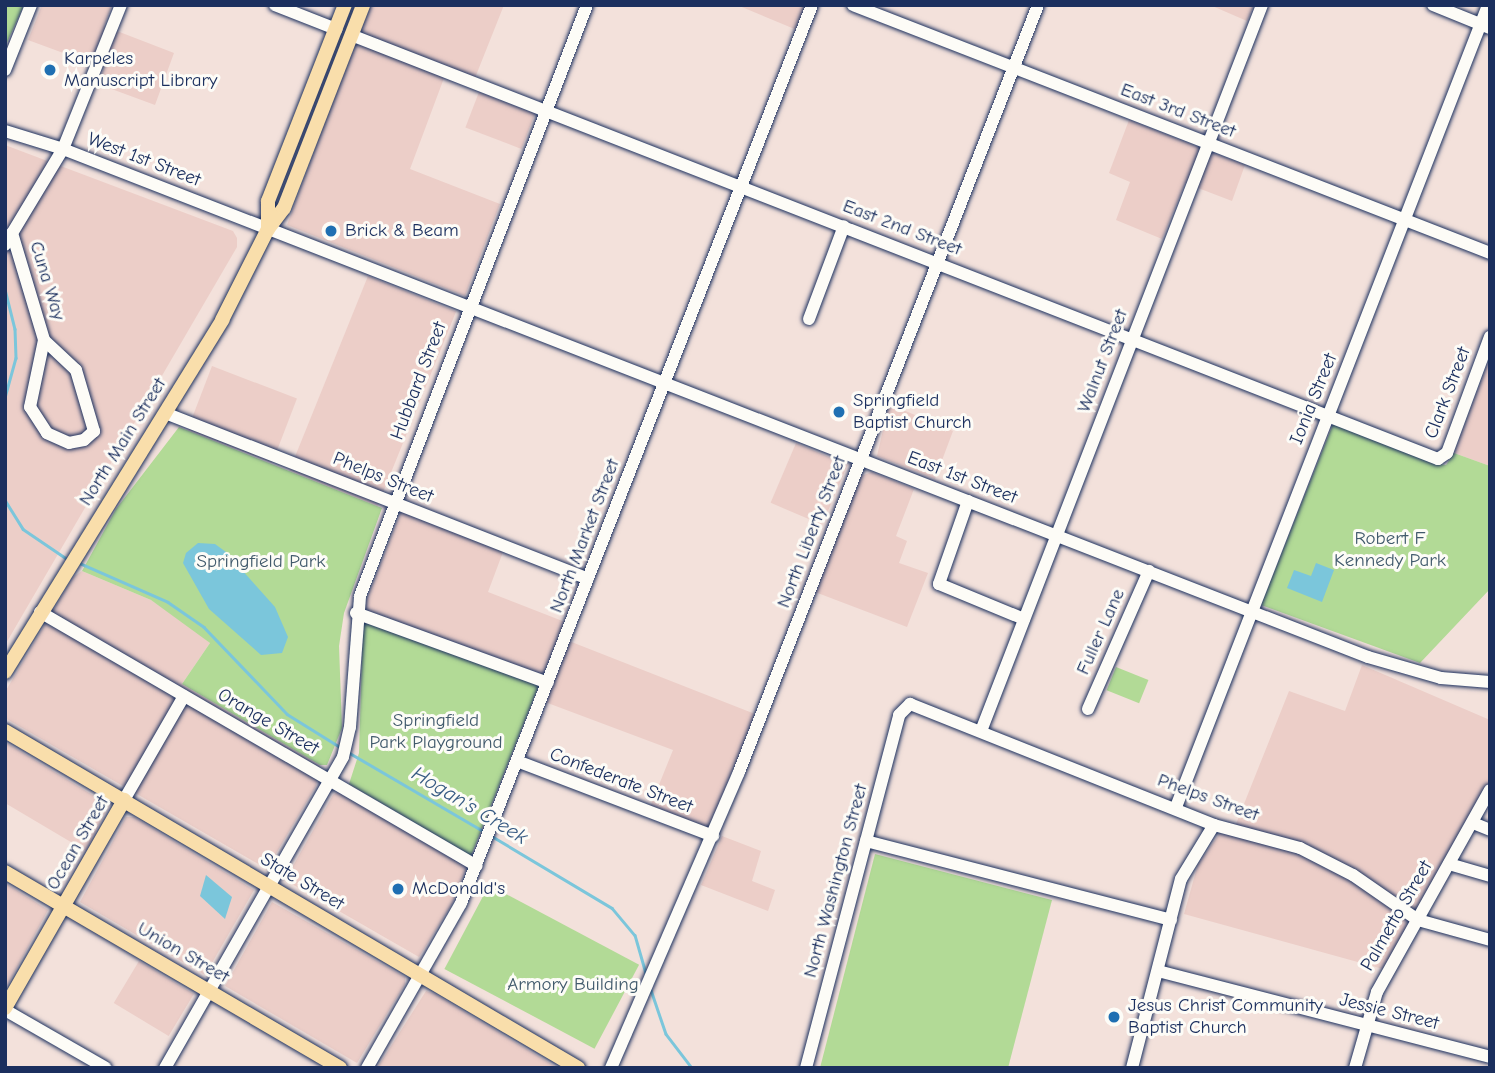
<!DOCTYPE html>
<style>
body{margin:0}
#map{position:relative;width:1495px;height:1073px;overflow:hidden;background:#f3e1db;font-family:"Comic Neue",sans-serif}
div>[style]{position:absolute}
.built>*{inset:0;background:#eccec8;transform-origin:0 0}
.green>*{inset:0;background:#b2da96;transform-origin:0 0}
.water>*{inset:0;background:#7bc6db}
.stream>*{height:2.5px;margin:-1.25px;padding:0 1.25px;transform-origin:1.25px;border-radius:1.25px;background:#7bc6db}
.roads{filter:drop-shadow(0 0 2px #1b2f5e) drop-shadow(0 0 2px #1b2f5e)}
.minor>*{height:12px;margin:-6px;padding:0 6px;transform-origin:6px;border-radius:6px;background:#fdfcf7}
.major>*{height:14px;margin:-7px;padding:0 7px;transform-origin:7px;border-radius:7px;background:#f9deab}
.dots>*{width:19px;height:19px;translate:-50% -50%;box-sizing:border-box;border:4px solid #fdfcf7;border-radius:50%}
span{translate:-50% -50%;white-space:nowrap;text-align:center;line-height:1.15;-webkit-text-stroke:6px #fdfcf7;paint-order:stroke}
.poi-label{font-size:19px;color:#1b2f5e}
.left{translate:0 -50%;text-align:left}
.street-label{font-size:19px;color:#1b2f5e}
.park-label{font-size:19px;color:#415a6c}
.water-label{font-size:21px;color:#385c84;font-style:italic}
.frame{position:absolute;inset:0;border:7px solid #1b2f5e;pointer-events:none}
</style>
<div id="map">
<div class="built">
<i style="clip-path:polygon(42px 5px,112px 5px,104px 26px,174px 53px,155px 105px,98px 84px,104px 68px,28px 40px)"></i>
<i style="clip-path:polygon(368px 5px,504px 5px,471px 88px,444px 78px,410px 169px,500px 204px,465px 296px,287px 225px)"></i>
<i style="clip-path:polygon(737px 5px,807px 5px,797px 30px)"></i>
<i style="clip-path:polygon(1210px 5px,1254px 5px,1247px 21px)"></i>
<i style="left:479px;top:92px;width:60px;height:38px;rotate:21deg"></i>
<i style="clip-path:polygon(1129px 120px,1245px 165px,1232px 201px,1185px 183px,1162px 239px,1116px 220px,1130px 182px,1109px 173px)"></i>
<i style="clip-path:polygon(5px 145px,233px 231px,237px 238px,237px 247px,5px 645px)"></i>
<i style="left:368px;top:276px;width:95px;height:210px;rotate:22deg"></i>
<i style="clip-path:polygon(1490px 357px,1490px 466px,1454px 453px)"></i>
<i style="left:212px;top:366px;width:91px;height:69px;rotate:21deg"></i>
<i style="clip-path:polygon(889px 404px,953px 431px,935px 479px,877px 456px)"></i>
<i style="left:796px;top:443px;width:56px;height:65px;rotate:23deg"></i>
<i style="clip-path:polygon(872px 472px,914px 489px,896px 536px,907px 541px,899px 563px,928px 573px,907px 627px,815px 592px,861px 476px)"></i>
<i style="clip-path:polygon(401px 512px,503px 552px,488px 592px,565px 622px,539px 685px,363px 609px)"></i>
<i style="clip-path:polygon(82px 571px,151px 600px,188px 625px,210px 643px,182px 684px,320px 765px,316px 786px,267px 869px,5px 718px,5px 692px,73px 577px)"></i>
<i style="clip-path:polygon(569px 641px,755px 714px,709px 830px,650px 807px,673px 750px,545px 702px)"></i>
<i style="clip-path:polygon(1362px 665px,1490px 720px,1490px 783px,1383px 969px,1184px 914px,1198px 864px,1228px 822px,1236px 824px,1289px 691px,1345px 711px)"></i>
<i style="clip-path:polygon(5px 742px,109px 805px,86px 851px,5px 803px)"></i>
<i style="clip-path:polygon(349px 784px,471px 856px,452px 904px,419px 957px,285px 880px,333px 795px)"></i>
<i style="clip-path:polygon(126px 817px,134px 817px,254px 890px,205px 975px,80px 902px)"></i>
<i style="clip-path:polygon(722px 836px,761px 851px,752px 881px,775px 890px,768px 911px,701px 885px)"></i>
<i style="clip-path:polygon(5px 883px,48px 910px,5px 990px)"></i>
<i style="clip-path:polygon(272px 902px,405px 977px,405px 984px,357px 1063px,225px 986px)"></i>
<i style="left:139px;top:961px;width:64px;height:49px;rotate:31deg"></i>
<i style="clip-path:polygon(426px 991px,435px 994px,558px 1068px,377px 1068px)"></i>
</div>
<div class="green">
<i style="clip-path:polygon(5px 5px,24px 5px,5px 47px)"></i>
<i style="clip-path:polygon(1333px 424px,1433px 463px,1446px 465px,1454px 453px,1490px 466px,1490px 589px,1420px 663px,1261px 605px)"></i>
<i style="clip-path:polygon(179px 427px,382px 508px,344px 613px,339px 646px,342px 728px,327px 765px,320px 765px,182px 684px,210px 643px,151px 600px,82px 571px,116px 509px)"></i>
<i style="clip-path:polygon(363px 622px,539px 685px,471px 856px,349px 784px,359px 753px)"></i>
<i style="left:1116px;top:667px;width:35px;height:25px;rotate:22deg"></i>
<i style="clip-path:polygon(875px 854px,1052px 900px,1008px 1068px,820px 1068px)"></i>
<i style="left:489px;top:885px;width:170px;height:95px;rotate:28deg"></i>
</div>
<div class="water">
<i style="clip-path:polygon(198px 543px,215px 544px,226px 552px,275px 607px,288px 637px,282px 653px,261px 655px,209px 609px,183px 563px,186px 553px)"></i>
<i style="clip-path:polygon(1316px 563px,1334px 570px,1322px 602px,1287px 588px,1294px 570px,1311px 576px)"></i>
<i style="clip-path:polygon(206px 875px,232px 897px,225px 919px,200px 896px)"></i>
</div>
<div class="stream">
<i style="left:5px;top:289px;width:41px;rotate:76deg"></i>
<i style="left:15px;top:329px;width:29px;rotate:88deg"></i>
<i style="left:16px;top:358px;width:41px;rotate:105.4deg"></i>
<i style="left:5px;top:500px;width:34px;rotate:58deg"></i>
<i style="left:23px;top:529px;width:53px;rotate:34.3deg"></i>
<i style="left:77px;top:562px;width:99px;rotate:23.7deg"></i>
<i style="left:168px;top:602px;width:44px;rotate:34.8deg"></i>
<i style="left:204px;top:627px;width:120px;rotate:46.3deg"></i>
<i style="left:287px;top:714px;width:62px;rotate:31.9deg"></i>
<i style="left:348px;top:752px;width:159px;rotate:30.3deg"></i>
<i style="left:490px;top:835px;width:142px;rotate:30.9deg"></i>
<i style="left:612px;top:908px;width:35px;rotate:50deg"></i>
<i style="left:635px;top:935px;width:40px;rotate:74deg"></i>
<i style="left:651px;top:990px;width:46px;rotate:71.2deg"></i>
<i style="left:666px;top:1034px;width:43px;rotate:52.6deg"></i>
</div>
<div class="roads">
<div class="minor">
<i style="left:275px;top:5px;width:66px;rotate:21.5deg"></i>
<i style="left:853px;top:5px;width:684px;rotate:21.27deg"></i>
<i style="left:1433px;top:5px;width:61px;rotate:22deg"></i>
<i style="left:351px;top:35px;width:1167px;rotate:21.31deg"></i>
<i style="left:1438px;top:459px;width:11px;rotate:-34deg"></i>
<i style="left:1447px;top:453px;width:124px;rotate:-69.7deg"></i>
<i style="left:5px;top:70px;width:70px;rotate:-68.2deg"></i>
<i style="left:5px;top:131px;width:61px;rotate:17.2deg"></i>
<i style="left:63px;top:149px;width:1400px;rotate:21.27deg"></i>
<i style="left:1368px;top:657px;width:76px;rotate:16deg"></i>
<i style="left:1441px;top:678px;width:49px;rotate:4.7deg"></i>
<i style="left:12px;top:233px;width:112px;rotate:73.3deg"></i>
<i style="left:44px;top:340px;width:44px;rotate:43.2deg"></i>
<i style="left:76px;top:370px;width:64px;rotate:73.6deg"></i>
<i style="left:94px;top:431px;width:13px;rotate:138deg"></i>
<i style="left:84px;top:440px;width:15px;rotate:169deg"></i>
<i style="left:69px;top:443px;width:24px;rotate:-156deg"></i>
<i style="left:47px;top:433px;width:31px;rotate:-123deg"></i>
<i style="left:30px;top:407px;width:68px;rotate:-78.2deg"></i>
<i style="left:5px;top:245px;width:112px;rotate:-58.9deg"></i>
<i style="left:63px;top:149px;width:155px;rotate:-68.1deg"></i>
<i style="left:809px;top:319px;width:99px;rotate:-69.4deg"></i>
<i style="left:165px;top:413px;width:454px;rotate:21.4deg"></i>
<i style="left:968px;top:501px;width:88px;rotate:109.3deg"></i>
<i style="left:939px;top:584px;width:92px;rotate:22.4deg"></i>
<i style="left:40px;top:612px;width:505px;rotate:30.17deg"></i>
<i style="left:356px;top:613px;width:204px;rotate:20deg"></i>
<i style="left:1088px;top:709px;width:151px;rotate:-66.2deg"></i>
<i style="left:981px;top:731px;width:778px;rotate:-68.84deg"></i>
<i style="left:517px;top:761px;width:210px;rotate:20.9deg"></i>
<i style="left:124px;top:800px;width:120px;rotate:-60deg"></i>
<i style="left:1176px;top:807px;width:861px;rotate:-68.74deg"></i>
<i style="left:1473px;top:823px;width:18px;rotate:22deg"></i>
<i style="left:866px;top:841px;width:315px;rotate:14.5deg"></i>
<i style="left:1449px;top:864px;width:43px;rotate:16.3deg"></i>
<i style="left:1158px;top:971px;width:343px;rotate:14.5deg"></i>
<i style="left:5px;top:1010px;width:116px;rotate:29.9deg"></i>
<i style="left:165px;top:1068px;width:358px;rotate:-60.2deg"></i>
<i style="left:343px;top:757px;width:31px;rotate:-77deg"></i>
<i style="left:350px;top:727px;width:131px;rotate:-85.6deg"></i>
<i style="left:360px;top:596px;width:633px;rotate:-68.99deg"></i>
<i style="left:367px;top:1068px;width:190px;rotate:-60.3deg"></i>
<i style="left:461px;top:903px;width:964px;rotate:-68.65deg"></i>
<i style="left:611px;top:1068px;width:322px;rotate:-66.6deg"></i>
<i style="left:739px;top:772px;width:823px;rotate:-68.7deg"></i>
<i style="left:806px;top:1068px;width:365px;rotate:-75.2deg"></i>
<i style="left:899px;top:715px;width:16px;rotate:-45deg"></i>
<i style="left:910px;top:704px;width:327px;rotate:21.7deg"></i>
<i style="left:1214px;top:825px;width:89px;rotate:15deg"></i>
<i style="left:1300px;top:848px;width:59px;rotate:27deg"></i>
<i style="left:1353px;top:875px;width:79px;rotate:34.7deg"></i>
<i style="left:1418px;top:920px;width:75px;rotate:15.5deg"></i>
<i style="left:1132px;top:1068px;width:195px;rotate:-75.5deg"></i>
<i style="left:1181px;top:879px;width:63px;rotate:-58.6deg"></i>
<i style="left:1355px;top:1068px;width:79px;rotate:-73.9deg"></i>
<i style="left:1377px;top:992px;width:231px;rotate:-60.8deg"></i>
</div>
<div class="major">
<i style="left:268px;top:229px;width:28px;rotate:-90deg"></i>
<i style="left:268px;top:201px;width:211px;rotate:-68.6deg"></i>
<i style="left:5px;top:672px;width:414px;rotate:-58.3deg"></i>
<i style="left:222px;top:320px;width:102px;rotate:-63.2deg"></i>
<i style="left:268px;top:229px;width:26px;rotate:-53deg"></i>
<i style="left:284px;top:208px;width:218px;rotate:-68.7deg"></i>
<i style="left:5px;top:731px;width:665px;rotate:30.46deg"></i>
<i style="left:5px;top:872px;width:388px;rotate:30.3deg"></i>
<i style="left:5px;top:1008px;width:240px;rotate:-60.2deg"></i>
</div>
</div>
<div class="dots">
<i style="left:50px;top:70px;background:#1f6fb2"></i>
<i style="left:331px;top:231px;background:#1f6fb2"></i>
<i style="left:839px;top:412px;background:#1f6fb2"></i>
<i style="left:398px;top:889px;background:#1f6fb2"></i>
<i style="left:1114px;top:1017px;background:#1f6fb2"></i>
</div>
<div class="poi-label">
<span class="left" style="left:64px;top:70px">Karpeles<br>Manuscript Library</span>
<span class="left" style="left:345px;top:231px">Brick &amp; Beam</span>
<span class="left" style="left:853px;top:412px">Springfield<br>Baptist Church</span>
<span class="left" style="left:412px;top:889px">McDonald's</span>
<span class="left" style="left:1128px;top:1017px">Jesus Christ Community<br>Baptist Church</span>
</div>
<div class="street-label">
<span style="left:1178px;top:111px;rotate:21deg">East 3rd Street</span>
<span style="left:144px;top:160px;rotate:21deg">West 1st Street</span>
<span style="left:902px;top:228px;rotate:21deg">East 2nd Street</span>
<span style="left:47px;top:281px;rotate:73deg">Cuna Way</span>
<span style="left:1103px;top:361px;rotate:-69deg">Walnut Street</span>
<span style="left:419px;top:381px;rotate:-69deg">Hubbard Street</span>
<span style="left:1448px;top:393px;rotate:-69deg">Clark Street</span>
<span style="left:1314px;top:399px;rotate:-68deg">Ionia Street</span>
<span style="left:123px;top:442px;rotate:-58deg">North Main Street</span>
<span style="left:383px;top:478px;rotate:22deg">Phelps Street</span>
<span style="left:962px;top:478px;rotate:21deg">East 1st Street</span>
<span style="left:812px;top:532px;rotate:-69deg">North Liberty Street</span>
<span style="left:585px;top:536px;rotate:-69deg">North Market Street</span>
<span style="left:1101px;top:632px;rotate:-66deg">Fuller Lane</span>
<span style="left:268px;top:722px;rotate:30deg">Orange Street</span>
<span style="left:621px;top:781px;rotate:21deg">Confederate Street</span>
<span style="left:1208px;top:798px;rotate:20deg">Phelps Street</span>
<span style="left:78px;top:843px;rotate:-60deg">Ocean Street</span>
<span style="left:836px;top:881px;rotate:-75deg">North Washington Street</span>
<span style="left:302px;top:882px;rotate:31deg">State Street</span>
<span style="left:1397px;top:916px;rotate:-60deg">Palmetto Street</span>
<span style="left:183px;top:953px;rotate:30deg">Union Street</span>
<span style="left:1389px;top:1012px;rotate:14deg">Jessie Street</span>
</div>
<div class="park-label">
<span style="left:1390px;top:550px">Robert F<br>Kennedy Park</span>
<span style="left:261px;top:562px">Springfield Park</span>
<span style="left:436px;top:732px">Springfield<br>Park Playground</span>
<span style="left:573px;top:985px">Armory Building</span>
</div>
<div class="water-label">
<span style="left:470px;top:805px;rotate:31deg">Hogan's Creek</span>
</div>
<div class="frame"></div>
</div>
